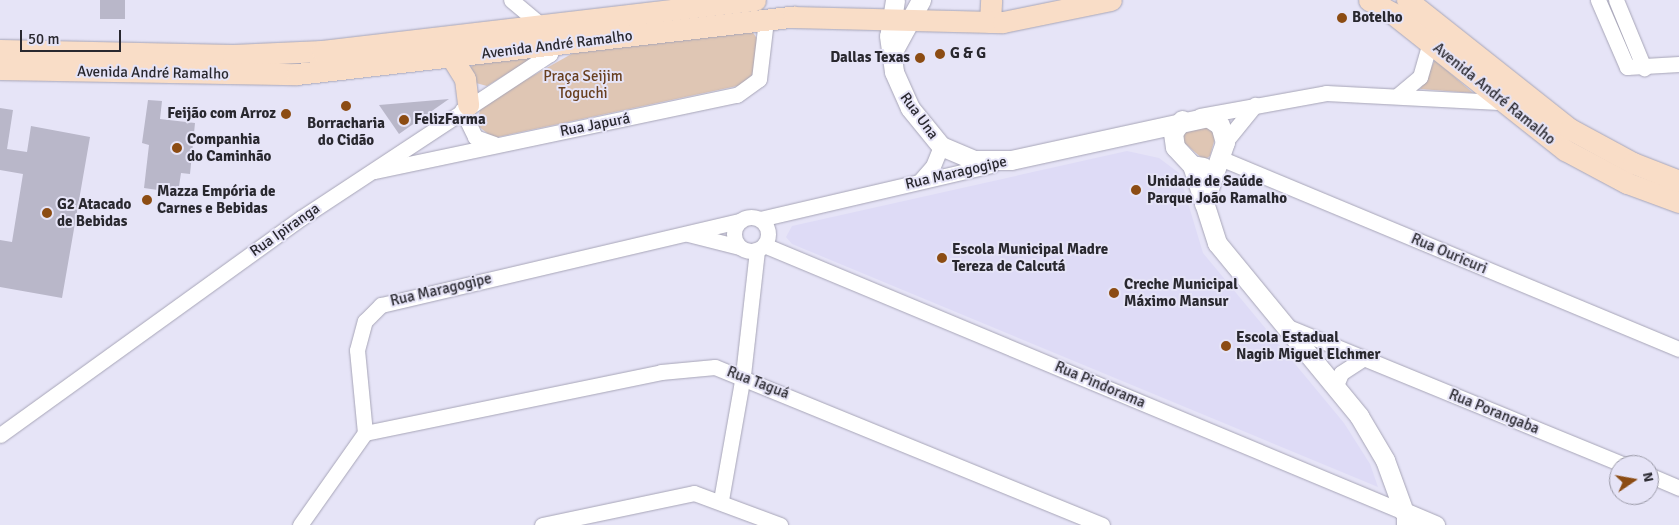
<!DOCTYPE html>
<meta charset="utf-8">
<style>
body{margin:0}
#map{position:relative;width:1679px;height:525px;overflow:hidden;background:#e6e4f7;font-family:Signika,sans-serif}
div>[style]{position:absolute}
.built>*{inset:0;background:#dedbf6}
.green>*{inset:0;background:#dfc6b4}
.building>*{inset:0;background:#b9b7c9;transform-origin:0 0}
.roads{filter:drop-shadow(0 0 1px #a7a5b7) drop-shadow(0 0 1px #a7a5b7)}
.minor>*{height:15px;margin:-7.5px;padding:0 7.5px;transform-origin:7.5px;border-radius:7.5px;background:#fff}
.minor>.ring{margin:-7.5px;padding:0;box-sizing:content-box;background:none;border:15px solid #fff;border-radius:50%}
.tertiary>*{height:19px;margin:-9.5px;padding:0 9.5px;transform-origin:9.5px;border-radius:9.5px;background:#fff}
.secondary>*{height:21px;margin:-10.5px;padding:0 10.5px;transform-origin:10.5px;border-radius:10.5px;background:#f9ddc7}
.dots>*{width:14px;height:14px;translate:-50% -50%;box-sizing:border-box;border:2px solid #e6e4f7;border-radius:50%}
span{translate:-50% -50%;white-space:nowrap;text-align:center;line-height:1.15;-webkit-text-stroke:4px #e6e4f7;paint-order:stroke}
.poi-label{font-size:15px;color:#29282f;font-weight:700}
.left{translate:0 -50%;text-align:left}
.right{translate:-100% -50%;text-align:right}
.street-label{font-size:15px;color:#29282f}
.park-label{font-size:15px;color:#683f1f}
.north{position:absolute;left:1609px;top:455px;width:50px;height:50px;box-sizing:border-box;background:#e6e4f7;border:1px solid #9a99a7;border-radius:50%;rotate:78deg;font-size:14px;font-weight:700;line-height:20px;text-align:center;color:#29282f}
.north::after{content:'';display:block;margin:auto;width:18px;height:22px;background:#8c4c13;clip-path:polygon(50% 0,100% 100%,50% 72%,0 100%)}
.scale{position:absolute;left:20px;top:30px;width:101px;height:22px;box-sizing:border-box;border:2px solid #29282f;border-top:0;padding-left:6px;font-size:15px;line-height:18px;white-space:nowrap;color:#29282f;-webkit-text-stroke:4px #e6e4f7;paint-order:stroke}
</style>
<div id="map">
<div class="built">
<i style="clip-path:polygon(1127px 151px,1159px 158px,1179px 173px,1203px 253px,1344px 423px,1370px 464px,1378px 487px,792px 244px,786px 237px,792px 226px)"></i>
</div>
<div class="green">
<i style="clip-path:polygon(752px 31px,758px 40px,753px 74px,742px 85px,493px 138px,477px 125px,481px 105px,575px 52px)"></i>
<i style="clip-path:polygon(536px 56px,487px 86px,476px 83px,470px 68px,475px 63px)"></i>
<i style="clip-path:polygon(1435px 60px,1473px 93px,1420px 89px)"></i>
<i style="clip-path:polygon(1202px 124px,1213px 129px,1215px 138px,1210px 156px,1204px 160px,1181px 140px,1181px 130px)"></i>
</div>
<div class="building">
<i style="left:100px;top:0;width:25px;height:19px"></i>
<i style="clip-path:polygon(449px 99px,399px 134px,379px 105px)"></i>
<i style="clip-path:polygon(148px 100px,162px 101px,160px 119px,195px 123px,190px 174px,181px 173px,178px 193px,144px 188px,149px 145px,142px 143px)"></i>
<i style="clip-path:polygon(0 108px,13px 110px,7px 149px,27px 152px,31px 126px,90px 137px,62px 298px,0 287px,0 240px,12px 242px,23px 174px,0 170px)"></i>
</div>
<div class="roads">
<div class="minor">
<i style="left:1598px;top:0;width:73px;rotate:66.6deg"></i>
<i style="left:1627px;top:67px;width:52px;rotate:-3.3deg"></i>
<i style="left:1616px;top:0;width:74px;rotate:67.6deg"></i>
<i style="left:1397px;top:96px;width:30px;rotate:-40deg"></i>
<i style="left:1420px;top:77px;width:35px;rotate:-74deg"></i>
<i style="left:462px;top:110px;width:30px;rotate:64deg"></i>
<i style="left:475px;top:137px;width:20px;rotate:20deg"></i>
<i style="left:1200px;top:116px;width:128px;rotate:-10.3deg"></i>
<i style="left:1326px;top:93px;width:173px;rotate:3deg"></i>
<i style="left:1225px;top:142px;width:48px;rotate:-51deg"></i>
<i style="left:1220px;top:158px;width:497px;rotate:22.6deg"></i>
<i style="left:375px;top:171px;width:370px;rotate:-11.9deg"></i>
<i style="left:737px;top:95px;width:27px;rotate:-36deg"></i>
<i style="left:759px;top:79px;width:59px;rotate:-83.2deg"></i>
<i style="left:920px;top:181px;width:20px;rotate:-49deg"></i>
<i style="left:933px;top:166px;width:22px;rotate:-68deg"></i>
<i class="ring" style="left:734px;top:217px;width:19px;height:19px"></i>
<i style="left:760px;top:219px;width:238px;rotate:-13.1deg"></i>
<i style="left:688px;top:234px;width:53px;rotate:14.3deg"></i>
<i style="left:764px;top:245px;width:693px;rotate:22.65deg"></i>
<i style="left:1404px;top:512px;width:13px;rotate:90deg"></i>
<i style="left:1283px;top:325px;width:369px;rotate:22.3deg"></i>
<i style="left:1335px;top:388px;width:16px;rotate:-68deg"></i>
<i style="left:1341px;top:373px;width:27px;rotate:-33deg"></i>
<i style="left:365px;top:433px;width:302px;rotate:-11.6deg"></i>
<i style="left:661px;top:372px;width:54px;rotate:-5.3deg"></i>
<i style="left:715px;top:367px;width:418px;rotate:22.2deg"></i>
<i style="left:0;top:435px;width:371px;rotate:-35.8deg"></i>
<i style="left:301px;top:218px;width:298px;rotate:-33.4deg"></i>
<i style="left:550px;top:54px;width:9px;rotate:-72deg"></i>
<i style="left:553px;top:45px;width:23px;rotate:-121deg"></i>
<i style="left:541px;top:25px;width:39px;rotate:-140deg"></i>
<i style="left:1649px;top:475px;width:33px;rotate:23deg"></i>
<i style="left:721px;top:500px;width:127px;rotate:-80deg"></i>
<i style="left:743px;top:375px;width:126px;rotate:-83.6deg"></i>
<i style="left:300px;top:525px;width:113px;rotate:-54.8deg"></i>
<i style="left:365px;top:433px;width:83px;rotate:-95.5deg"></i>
<i style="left:357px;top:350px;width:30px;rotate:-75deg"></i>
<i style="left:365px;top:321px;width:23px;rotate:-45deg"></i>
<i style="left:381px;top:305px;width:369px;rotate:-13.2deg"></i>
<i style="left:542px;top:525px;width:155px;rotate:-11.9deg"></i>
<i style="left:694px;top:493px;width:92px;rotate:20.4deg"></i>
</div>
<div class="tertiary">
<i style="left:895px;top:0;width:36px;rotate:99deg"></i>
<i style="left:889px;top:36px;width:36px;rotate:82deg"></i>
<i style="left:894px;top:72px;width:39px;rotate:66deg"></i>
<i style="left:910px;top:108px;width:49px;rotate:50.8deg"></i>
<i style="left:941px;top:146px;width:36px;rotate:23deg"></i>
<i style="left:974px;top:160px;width:37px"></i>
<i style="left:1011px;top:160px;width:202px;rotate:-12.3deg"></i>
<i style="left:1208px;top:117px;width:14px;rotate:34deg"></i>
<i style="left:1220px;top:125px;width:18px;rotate:74deg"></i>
<i style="left:1225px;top:142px;width:65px;rotate:109deg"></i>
<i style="left:891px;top:55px;width:63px;rotate:-61.4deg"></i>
<i style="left:1182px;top:120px;width:16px;rotate:125deg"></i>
<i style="left:1173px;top:133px;width:14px;rotate:82deg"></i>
<i style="left:1175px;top:147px;width:25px;rotate:47deg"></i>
<i style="left:1192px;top:165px;width:11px;rotate:10deg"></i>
<i style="left:1192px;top:165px;width:82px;rotate:72.2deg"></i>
<i style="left:1217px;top:243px;width:224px;rotate:50.6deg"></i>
<i style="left:1359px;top:416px;width:51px;rotate:59.4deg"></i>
<i style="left:1385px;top:460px;width:55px;rotate:69.9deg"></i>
<i style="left:1404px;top:512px;width:34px;rotate:23deg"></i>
</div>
<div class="secondary">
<i style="left:1369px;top:0;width:26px;rotate:29deg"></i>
<i style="left:1392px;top:13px;width:221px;rotate:38.4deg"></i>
<i style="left:1565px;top:150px;width:70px;rotate:28deg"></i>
<i style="left:1627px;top:183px;width:55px;rotate:20.1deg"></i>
<i style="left:1407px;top:0;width:208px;rotate:38.4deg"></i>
<i style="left:1570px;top:129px;width:72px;rotate:28.4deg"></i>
<i style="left:1633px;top:163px;width:49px;rotate:21.4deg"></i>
<i style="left:990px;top:22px;width:22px;rotate:-87deg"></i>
<i style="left:0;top:50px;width:233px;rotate:1.2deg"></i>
<i style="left:233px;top:55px;width:89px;rotate:-2.6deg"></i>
<i style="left:322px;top:51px;width:436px;rotate:-6.7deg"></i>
<i style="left:447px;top:50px;width:34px;rotate:58deg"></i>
<i style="left:465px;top:79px;width:26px;rotate:83deg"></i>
<i style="left:0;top:69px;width:297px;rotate:1deg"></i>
<i style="left:297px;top:74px;width:499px;rotate:-6.6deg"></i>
<i style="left:793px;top:17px;width:210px;rotate:1.4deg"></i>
<i style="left:1003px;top:22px;width:110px;rotate:-11.5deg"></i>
</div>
</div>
<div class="dots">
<i style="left:1342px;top:18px;background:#8c4c13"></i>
<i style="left:940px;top:54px;background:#8c4c13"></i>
<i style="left:920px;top:58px;background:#8c4c13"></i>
<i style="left:346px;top:106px;background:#8c4c13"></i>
<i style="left:286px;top:114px;background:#8c4c13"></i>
<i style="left:404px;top:120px;background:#8c4c13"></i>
<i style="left:177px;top:148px;background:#8c4c13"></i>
<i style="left:1136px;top:190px;background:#8c4c13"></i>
<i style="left:147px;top:200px;background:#8c4c13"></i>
<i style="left:47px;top:213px;background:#8c4c13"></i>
<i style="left:942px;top:258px;background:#8c4c13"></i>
<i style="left:1114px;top:293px;background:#8c4c13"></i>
<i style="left:1226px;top:346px;background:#8c4c13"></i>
</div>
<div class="poi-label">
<span class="left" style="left:1352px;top:18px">Botelho</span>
<span class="left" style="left:950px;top:54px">G &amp; G</span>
<span class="right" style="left:910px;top:58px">Dallas Texas</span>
<span class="right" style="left:276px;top:114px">Feijão com Arroz</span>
<span class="left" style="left:414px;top:120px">FelizFarma</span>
<span style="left:346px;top:132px">Borracharia<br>do Cidão</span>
<span class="left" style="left:187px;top:148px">Companhia<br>do Caminhão</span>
<span class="left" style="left:1147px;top:190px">Unidade de Saúde<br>Parque João Ramalho</span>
<span class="left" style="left:157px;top:200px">Mazza Empória de<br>Carnes e Bebidas</span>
<span class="left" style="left:57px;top:213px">G2 Atacado<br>de Bebidas</span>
<span class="left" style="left:952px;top:258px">Escola Municipal Madre<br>Tereza de Calcutá</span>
<span class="left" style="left:1124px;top:293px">Creche Municipal<br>Máximo Mansur</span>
<span class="left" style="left:1236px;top:346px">Escola Estadual<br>Nagib Miguel Elchmer</span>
</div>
<div class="street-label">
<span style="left:557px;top:45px;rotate:-7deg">Avenida André Ramalho</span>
<span style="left:153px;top:73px;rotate:1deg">Avenida André Ramalho</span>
<span style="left:1494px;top:94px;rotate:39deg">Avenida André Ramalho</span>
<span style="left:919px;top:116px;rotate:54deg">Rua Una</span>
<span style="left:595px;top:125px;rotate:-11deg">Rua Japurá</span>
<span style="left:956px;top:173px;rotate:-13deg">Rua Maragogipe</span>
<span style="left:285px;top:230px;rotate:-35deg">Rua Ipiranga</span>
<span style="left:1449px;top:254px;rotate:23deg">Rua Ouricuri</span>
<span style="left:441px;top:290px;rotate:-13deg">Rua Maragogipe</span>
<span style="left:758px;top:383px;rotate:21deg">Rua Taguá</span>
<span style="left:1100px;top:385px;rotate:23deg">Rua Pindorama</span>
<span style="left:1494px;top:412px;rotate:22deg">Rua Porangaba</span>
</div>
<div class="park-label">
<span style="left:583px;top:85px">Praça Seijim<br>Toguchi</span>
</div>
<div class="north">N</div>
<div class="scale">50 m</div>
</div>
